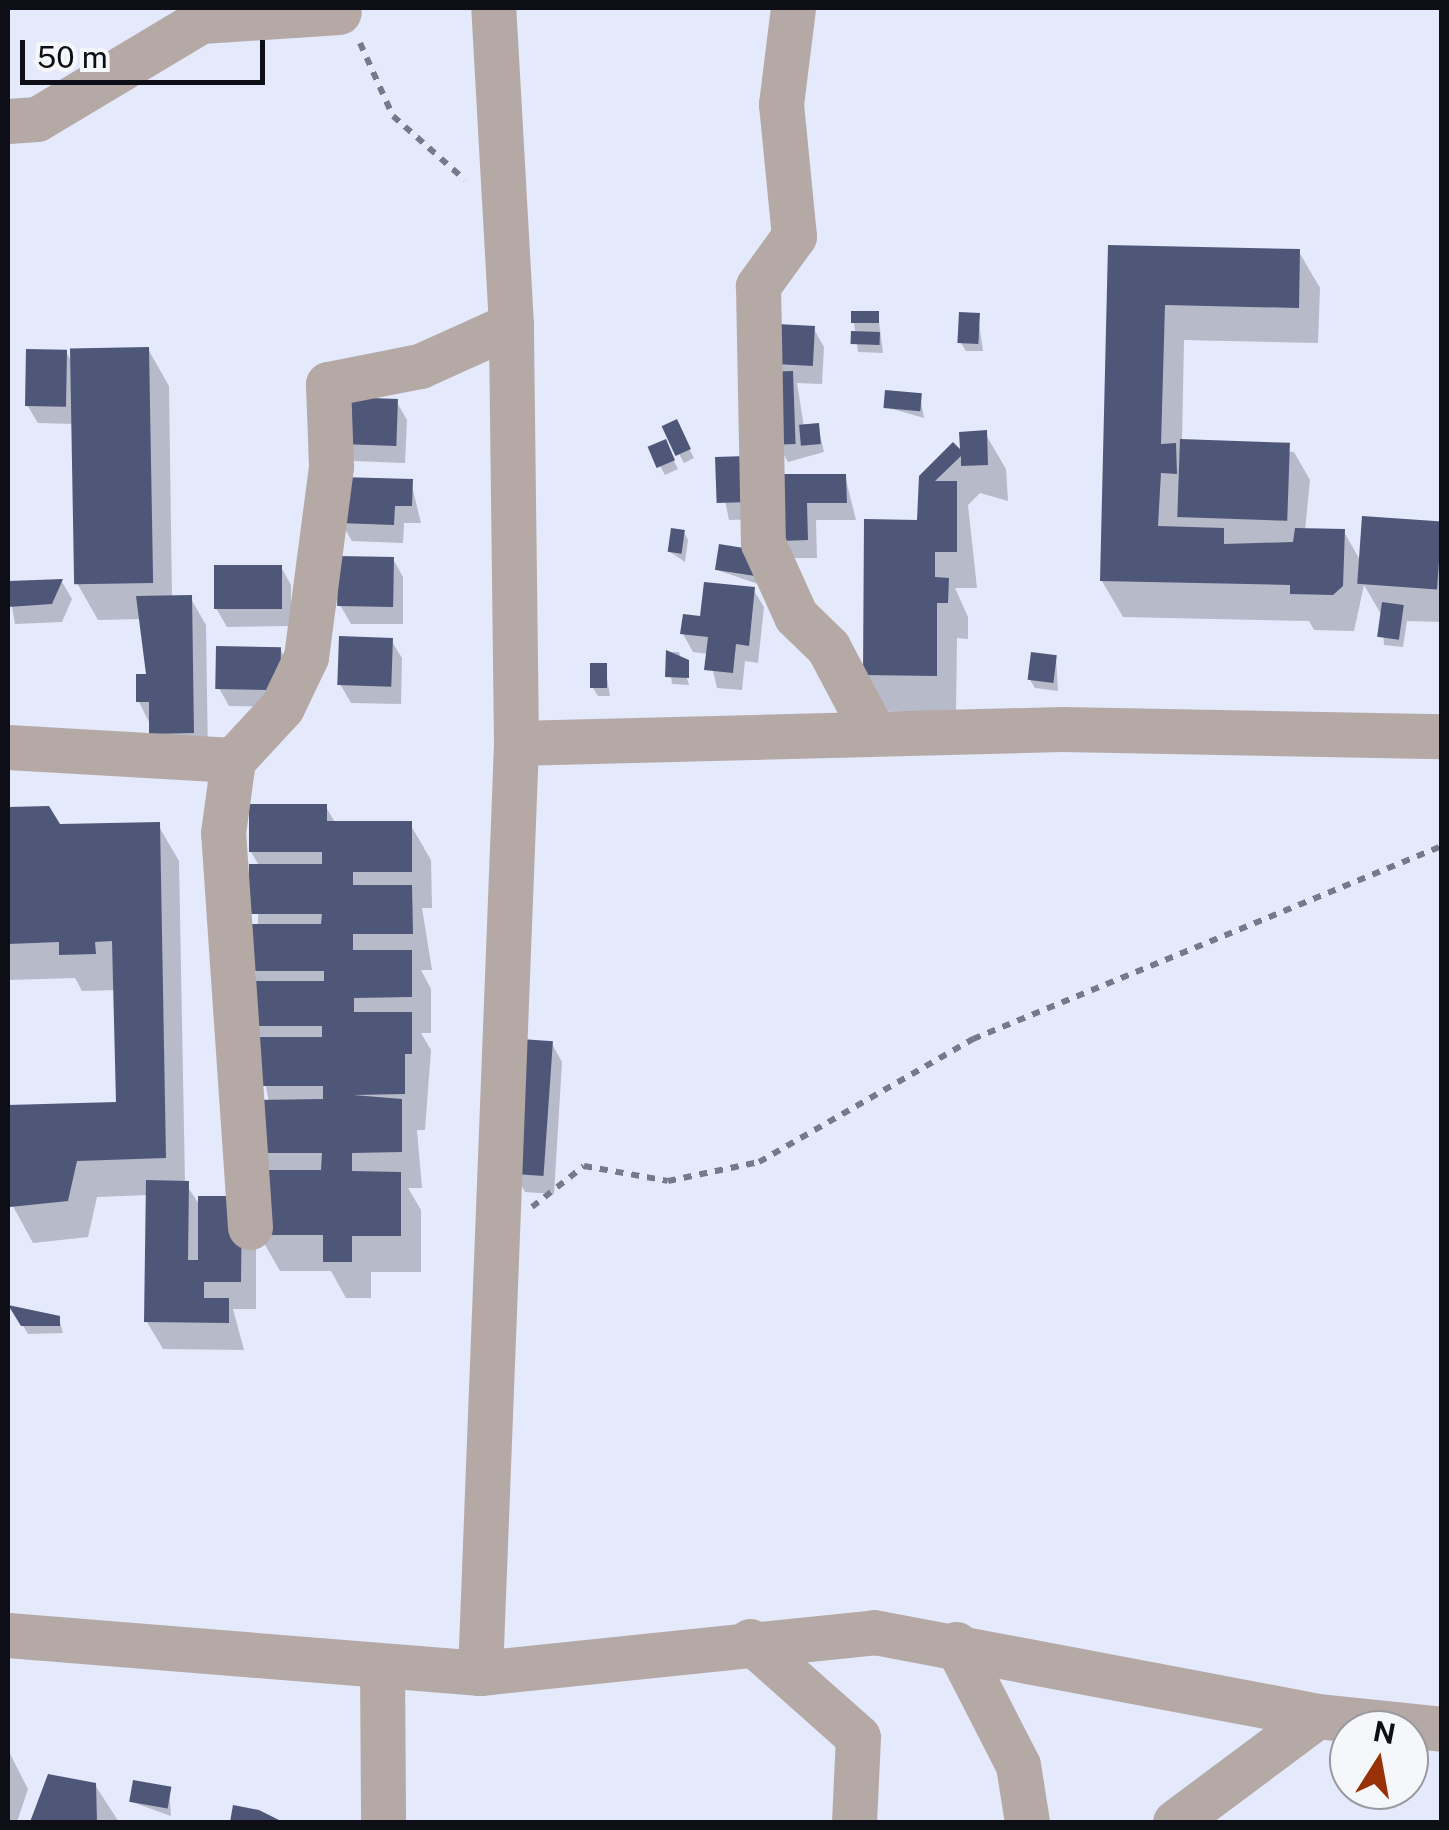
<!DOCTYPE html>
<style>
body{margin:0}
#map{position:relative;width:1449px;height:1830px;overflow:hidden;background:#e4e9fc;font-family:"Public Sans",sans-serif}
div>[style]{position:absolute}
.shadow>*{inset:0;background:#0003}
.building>*{inset:0;background:#4f5778;transform-origin:0 0}
.path>*{height:6px;margin-top:-3px;transform-origin:0;background:repeating-linear-gradient(90deg,#767987 0 8px,transparent 0 16px)}
.minor>*{height:45px;margin:-22.5px;padding:0 22.5px;transform-origin:22.5px;border-radius:22.5px;background:#b5a9a5}
span{translate:-50% -50%;white-space:nowrap;text-align:center;line-height:1.15;-webkit-text-stroke:10px #f5f7fb;paint-order:stroke}
.frame{position:absolute;inset:0;border:10px solid #0d0e16;pointer-events:none}
.north{position:absolute;left:1329px;top:1710px;width:100px;height:100px;box-sizing:border-box;background:#f5f7fb;border:2px solid #989a9f;border-radius:50%;rotate:11deg;font-size:28px;font-weight:700;line-height:40px;text-align:center;color:#0d0e16}
.north::after{content:'';display:block;margin:auto;width:35px;height:45px;background:#983206;clip-path:polygon(50% 0,100% 100%,50% 72%,0 100%)}
.scale{position:absolute;left:20px;top:40px;width:245px;height:45px;box-sizing:border-box;border:5px solid #0d0e16;border-top:0;padding-left:12px;font-size:30px;line-height:35px;white-space:nowrap;color:#0d0e16;-webkit-text-stroke:8px #f5f7fb;paint-order:stroke}
</style>
<div id="map">
<div class="shadow">
<i style="clip-path:polygon(1111px 248px,1299px 252px,1320px 288px,1318px 343px,1184px 340px,1182px 441px,1294px 452px,1310px 480px,1305px 531px,1344px 532px,1364px 567px,1442px 523px,1442px 622px,1407px 621px,1403px 647px,1384px 645px,1382px 616px,1364px 585px,1354px 631px,1314px 630px,1309px 621px,1123px 617px,1102px 581px)"></i>
<i style="clip-path:polygon(878px 314px,883px 353px,858px 352px,854px 323px)"></i>
<i style="clip-path:polygon(978px 316px,983px 351px,966px 351px,961px 343px)"></i>
<i style="clip-path:polygon(814px 329px,824px 347px,822px 384px,797px 383px,804px 427px,818px 426px,824px 452px,788px 462px,778px 444px,777px 364px)"></i>
<i style="clip-path:polygon(148px 349px,169px 386px,172px 598px,190px 597px,206px 625px,208px 760px,168px 760px,139px 702px,148px 677px,141px 619px,98px 620px,77px 583px,74px 424px,38px 423px,27px 405px,66px 352px,73px 364px)"></i>
<i style="clip-path:polygon(920px 396px,924px 418px,886px 407px)"></i>
<i style="clip-path:polygon(396px 401px,407px 420px,405px 463px,354px 461px,344px 443px)"></i>
<i style="clip-path:polygon(665px 428px,680px 431px,694px 458px,684px 463px)"></i>
<i style="clip-path:polygon(985px 433px,1006px 469px,1008px 501px,980px 493px,968px 505px,977px 588px,955px 588px,968px 617px,968px 639px,957px 638px,956px 712px,886px 711px,865px 674px,920px 522px,921px 477px,953px 446px,963px 456px)"></i>
<i style="clip-path:polygon(651px 449px,669px 451px,678px 469px,665px 475px)"></i>
<i style="clip-path:polygon(717px 459px,758px 519px,729px 520px)"></i>
<i style="clip-path:polygon(845px 476px,856px 520px,816px 520px,817px 558px,793px 558px,782px 540px,786px 477px)"></i>
<i style="clip-path:polygon(411px 482px,421px 523px,404px 523px,403px 543px,352px 541px,341px 523px)"></i>
<i style="clip-path:polygon(684px 532px,688px 540px,685px 562px,670px 552px)"></i>
<i style="clip-path:polygon(761px 553px,761px 585px,717px 570px)"></i>
<i style="clip-path:polygon(393px 559px,403px 577px,403px 624px,351px 624px,340px 605px)"></i>
<i style="clip-path:polygon(281px 567px,291px 585px,291px 626px,227px 627px,216px 608px)"></i>
<i style="clip-path:polygon(62px 582px,72px 599px,62px 622px,15px 624px,8px 583px)"></i>
<i style="clip-path:polygon(753px 589px,764px 607px,758px 663px,745px 661px,742px 690px,717px 688px,709px 654px,693px 652px,683px 634px)"></i>
<i style="clip-path:polygon(391px 640px,402px 658px,401px 704px,351px 703px,340px 684px)"></i>
<i style="clip-path:polygon(280px 649px,290px 668px,290px 707px,229px 706px,219px 688px)"></i>
<i style="clip-path:polygon(668px 652px,679px 652px,689px 685px,672px 684px)"></i>
<i style="clip-path:polygon(1056px 658px,1058px 691px,1035px 688px,1030px 680px)"></i>
<i style="clip-path:polygon(605px 666px,610px 696px,598px 696px,593px 688px)"></i>
<i style="clip-path:polygon(326px 807px,336px 824px,410px 824px,431px 860px,432px 908px,422px 908px,432px 970px,421px 970px,431px 989px,431px 1033px,421px 1033px,431px 1050px,425px 1130px,417px 1130px,422px 1188px,408px 1188px,421px 1210px,421px 1272px,371px 1272px,371px 1298px,346px 1298px,331px 1271px,280px 1271px,256px 1229px,256px 1309px,233px 1309px,244px 1350px,163px 1349px,147px 1322px,148px 1195px,97px 1197px,88px 1237px,33px 1243px,8px 1197px,8px 1107px,119px 1105px,116px 990px,82px 991px,75px 978px,8px 980px,8px 809px,48px 809px,59px 826px,158px 825px,179px 861px,185px 1183px,201px 1207px,240px 1198px,270px 1173px,258px 1152px,269px 1102px,254px 1026px,260px 867px,251px 852px)"></i>
<i style="clip-path:polygon(552px 1044px,562px 1062px,554px 1194px,525px 1192px,515px 1174px)"></i>
<i style="clip-path:polygon(13px 1309px,59px 1319px,63px 1333px,28px 1334px)"></i>
<i style="clip-path:polygon(8px 1750px,28px 1789px,17px 1822px,8px 1822px)"></i>
<i style="clip-path:polygon(49px 1777px,95px 1785px,119px 1822px,37px 1822px)"></i>
<i style="clip-path:polygon(169px 1789px,171px 1816px,132px 1802px)"></i>
</div>
<div class="building">
<i style="clip-path:polygon(1108px 245px,1300px 249px,1299px 308px,1165px 305px,1161px 444px,1176px 443px,1177px 474px,1161px 473px,1158px 526px,1224px 528px,1224px 544px,1293px 542px,1295px 528px,1345px 529px,1343px 586px,1333px 595px,1290px 594px,1290px 585px,1100px 581px)"></i>
<i style="left:851px;top:311px;width:28px;height:12px"></i>
<i style="left:959px;top:312px;width:21px;height:31px;rotate:3deg"></i>
<i style="left:777px;top:324px;width:38px;height:40px;rotate:3deg"></i>
<i style="left:851px;top:331px;width:29px;height:13px;rotate:2deg"></i>
<i style="left:149px;top:347px;width:236px;height:79px;rotate:89deg"></i>
<i style="left:26px;top:349px;width:41px;height:57px;rotate:1deg"></i>
<i style="left:793px;top:371px;width:73px;height:20px;rotate:88deg"></i>
<i style="left:885px;top:390px;width:37px;height:18px;rotate:5deg"></i>
<i style="left:343px;top:397px;width:55px;height:47px;rotate:2deg"></i>
<i style="left:677px;top:419px;width:33px;height:17px;rotate:65deg"></i>
<i style="left:819px;top:423px;width:21px;height:20px;rotate:85deg"></i>
<i style="clip-path:polygon(987px 430px,988px 465px,961px 466px,961px 456px,935px 481px,957px 481px,957px 552px,935px 552px,935px 577px,949px 578px,948px 603px,937px 603px,937px 676px,863px 675px,864px 519px,917px 520px,919px 476px,953px 442px,960px 449px,959px 432px)"></i>
<i style="left:666px;top:439px;width:23px;height:20px;rotate:67deg"></i>
<i style="left:1180px;top:439px;width:110px;height:78px;rotate:2deg"></i>
<i style="left:747px;top:456px;width:46px;height:32px;rotate:88deg"></i>
<i style="clip-path:polygon(783px 474px,846px 474px,847px 503px,807px 503px,808px 540px,780px 541px)"></i>
<i style="clip-path:polygon(340px 477px,413px 479px,412px 506px,395px 506px,394px 525px,339px 523px)"></i>
<i style="left:1362px;top:516px;width:80px;height:68px;rotate:4deg"></i>
<i style="left:671px;top:528px;width:14px;height:24px;rotate:8deg"></i>
<i style="left:719px;top:544px;width:44px;height:26px;rotate:9deg"></i>
<i style="left:338px;top:556px;width:56px;height:50px;rotate:1deg"></i>
<i style="left:214px;top:565px;width:68px;height:44px"></i>
<i style="clip-path:polygon(63px 579px,52px 604px,8px 607px,8px 581px)"></i>
<i style="clip-path:polygon(704px 582px,755px 587px,749px 646px,736px 644px,733px 673px,704px 670px,708px 637px,680px 634px,683px 614px,700px 616px)"></i>
<i style="clip-path:polygon(192px 595px,194px 733px,149px 734px,149px 702px,136px 702px,136px 674px,146px 674px,136px 596px)"></i>
<i style="left:1382px;top:602px;width:22px;height:35px;rotate:8deg"></i>
<i style="left:339px;top:636px;width:54px;height:49px;rotate:2deg"></i>
<i style="left:216px;top:646px;width:65px;height:43px;rotate:1deg"></i>
<i style="clip-path:polygon(666px 650px,689px 660px,689px 678px,665px 677px)"></i>
<i style="left:1031px;top:652px;width:26px;height:28px;rotate:7deg"></i>
<i style="left:590px;top:663px;width:17px;height:25px"></i>
<i style="clip-path:polygon(249px 804px,327px 804px,327px 821px,412px 821px,412px 872px,353px 872px,353px 885px,412px 885px,413px 934px,353px 934px,353px 950px,412px 950px,412px 997px,354px 998px,354px 1012px,412px 1012px,412px 1054px,405px 1054px,405px 1094px,353px 1095px,402px 1099px,402px 1152px,352px 1153px,352px 1171px,401px 1172px,401px 1236px,352px 1236px,352px 1262px,323px 1262px,323px 1235px,257px 1235px,256px 1170px,321px 1170px,322px 1153px,256px 1153px,256px 1100px,323px 1099px,323px 1086px,257px 1086px,257px 1037px,322px 1037px,322px 1026px,251px 1026px,251px 981px,324px 981px,324px 971px,250px 971px,249px 924px,321px 924px,322px 914px,249px 914px,249px 864px,322px 864px,322px 852px,249px 852px)"></i>
<i style="clip-path:polygon(49px 806px,60px 824px,160px 822px,166px 1158px,77px 1161px,68px 1201px,10px 1207px,8px 1105px,116px 1102px,112px 941px,95px 942px,96px 954px,59px 955px,59px 942px,8px 944px,8px 807px)"></i>
<i style="left:521px;top:1039px;width:32px;height:135px;rotate:4deg"></i>
<i style="clip-path:polygon(146px 1180px,189px 1181px,188px 1260px,198px 1260px,198px 1196px,242px 1196px,241px 1282px,204px 1282px,204px 1298px,229px 1298px,229px 1323px,144px 1322px)"></i>
<i style="clip-path:polygon(8px 1305px,60px 1316px,60px 1326px,21px 1326px)"></i>
<i style="clip-path:polygon(48px 1774px,96px 1783px,97px 1822px,30px 1822px)"></i>
<i style="left:133px;top:1780px;width:39px;height:22px;rotate:10deg"></i>
<i style="clip-path:polygon(233px 1805px,259px 1810px,283px 1822px,230px 1822px)"></i>
</div>
<div class="path">
<i style="left:360px;top:43px;width:80px;rotate:65.7deg"></i>
<i style="left:393px;top:116px;width:96px;rotate:41.6deg"></i>
<i style="left:532px;top:1207px;width:66px;rotate:-38.3deg"></i>
<i style="left:584px;top:1166px;width:85px;rotate:10.1deg"></i>
<i style="left:668px;top:1181px;width:93px;rotate:-11.8deg"></i>
<i style="left:759px;top:1162px;width:247px;rotate:-29.9deg"></i>
<i style="left:973px;top:1039px;width:507px;rotate:-22.37deg"></i>
</div>
<div class="minor">
<i style="left:793px;top:8px;width:97px;rotate:97.1deg"></i>
<i style="left:781px;top:104px;width:133px;rotate:84.4deg"></i>
<i style="left:794px;top:236px;width:62px;rotate:125.8deg"></i>
<i style="left:758px;top:286px;width:257px;rotate:88.9deg"></i>
<i style="left:763px;top:543px;width:80px;rotate:65.7deg"></i>
<i style="left:796px;top:616px;width:45px;rotate:44.1deg"></i>
<i style="left:828px;top:647px;width:96px;rotate:62.1deg"></i>
<i style="left:8px;top:121px;width:29px;rotate:-4deg"></i>
<i style="left:37px;top:119px;width:191px;rotate:-30.9deg"></i>
<i style="left:201px;top:21px;width:138px;rotate:-3.7deg"></i>
<i style="left:516px;top:743px;width:546px;rotate:-1.47deg"></i>
<i style="left:1062px;top:729px;width:380px;rotate:1.1deg"></i>
<i style="left:8px;top:747px;width:225px;rotate:3.3deg"></i>
<i style="left:250px;top:1227px;width:395px;rotate:-93.9deg"></i>
<i style="left:223px;top:833px;width:74px;rotate:-82.2deg"></i>
<i style="left:233px;top:760px;width:72px;rotate:-47.2deg"></i>
<i style="left:282px;top:707px;width:55px;rotate:-64.4deg"></i>
<i style="left:306px;top:657px;width:193px;rotate:-82.5deg"></i>
<i style="left:331px;top:466px;width:82px;rotate:-92.1deg"></i>
<i style="left:328px;top:384px;width:94px;rotate:-11.1deg"></i>
<i style="left:420px;top:366px;width:100px;rotate:-24.3deg"></i>
<i style="left:8px;top:1635px;width:474px;rotate:4.6deg"></i>
<i style="left:480px;top:1673px;width:396px;rotate:-5.9deg"></i>
<i style="left:874px;top:1632px;width:451px;rotate:10.7deg"></i>
<i style="left:1317px;top:1716px;width:126px;rotate:5.9deg"></i>
<i style="left:750px;top:1641px;width:144px;rotate:41.6deg"></i>
<i style="left:858px;top:1737px;width:85px;rotate:92.7deg"></i>
<i style="left:956px;top:1644px;width:136px;rotate:62.9deg"></i>
<i style="left:1018px;top:1765px;width:58px;rotate:81deg"></i>
<i style="left:382px;top:1667px;width:155px;rotate:89.6deg"></i>
<i style="left:480px;top:1673px;width:931px;rotate:-87.78deg"></i>
<i style="left:516px;top:743px;width:418px;rotate:-90.7deg"></i>
<i style="left:511px;top:325px;width:318px;rotate:-93.2deg"></i>
<i style="left:1175px;top:1822px;width:177px;rotate:-36.7deg"></i>
</div>
<div class="frame"></div>
<div class="north">N</div>
<div class="scale">50 m</div>
</div>
